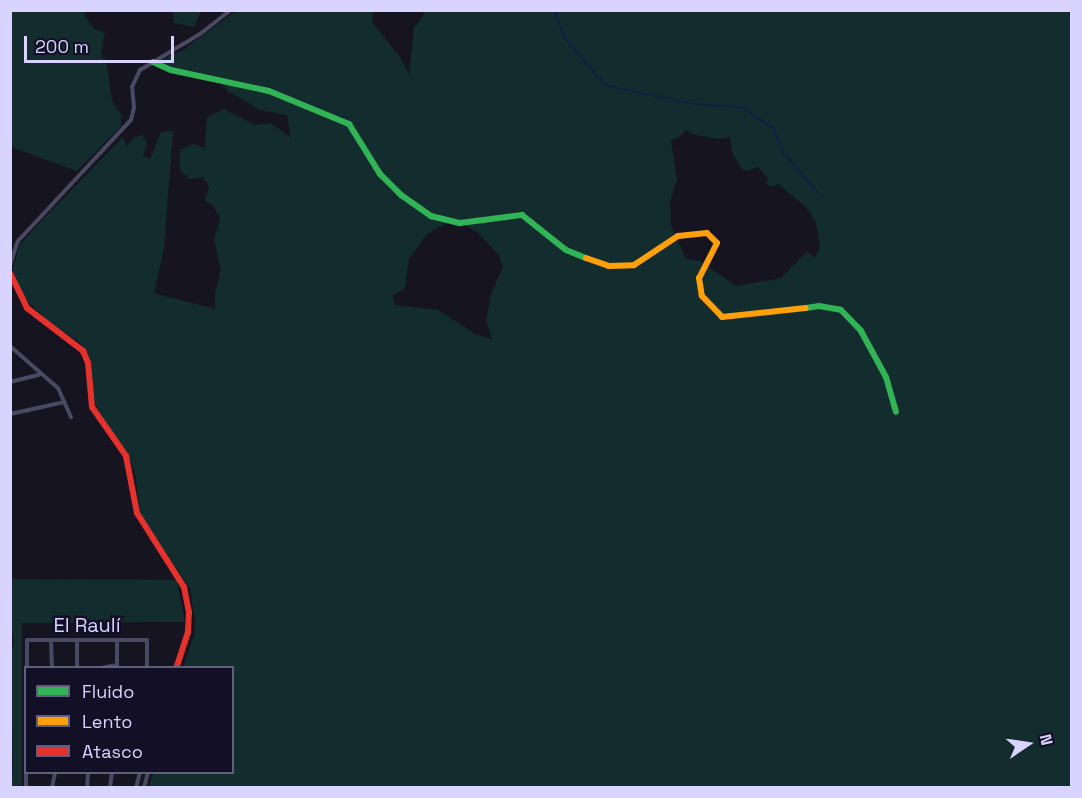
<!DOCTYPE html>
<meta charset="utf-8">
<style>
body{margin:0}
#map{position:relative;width:1082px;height:798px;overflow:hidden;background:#161421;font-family:"Space Grotesk",sans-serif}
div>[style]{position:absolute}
.green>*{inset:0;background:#132c2d}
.stream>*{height:1.5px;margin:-0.75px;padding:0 0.75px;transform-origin:0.75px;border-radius:0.75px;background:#0d2144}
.canal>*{height:5px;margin:-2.5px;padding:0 2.5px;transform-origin:2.5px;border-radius:2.5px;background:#0d2144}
.street>*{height:4px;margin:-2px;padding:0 2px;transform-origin:2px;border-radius:2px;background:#4a4962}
.fast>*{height:6px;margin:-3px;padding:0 3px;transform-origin:3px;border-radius:3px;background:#30b455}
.slow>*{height:6px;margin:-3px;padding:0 3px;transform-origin:3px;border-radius:3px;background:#ff9f0a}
.jam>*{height:6px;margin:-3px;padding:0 3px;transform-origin:3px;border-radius:3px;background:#e5322d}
span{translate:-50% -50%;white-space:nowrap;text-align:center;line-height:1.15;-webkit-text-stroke:5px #130f26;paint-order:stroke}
.street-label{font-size:20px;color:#d9d4ff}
.frame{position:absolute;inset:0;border:12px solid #d9d4ff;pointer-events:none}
.legend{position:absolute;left:24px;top:666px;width:210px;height:108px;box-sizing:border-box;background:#130f26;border:2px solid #625e7d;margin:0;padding:8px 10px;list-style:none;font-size:18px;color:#d9d4ff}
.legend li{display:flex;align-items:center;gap:12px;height:30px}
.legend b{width:30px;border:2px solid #625e7d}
.north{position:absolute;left:998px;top:714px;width:60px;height:60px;-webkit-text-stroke:4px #130f26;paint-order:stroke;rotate:77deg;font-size:16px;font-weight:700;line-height:24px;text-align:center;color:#d9d4ff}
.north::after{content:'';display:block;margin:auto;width:21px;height:27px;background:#d9d4ff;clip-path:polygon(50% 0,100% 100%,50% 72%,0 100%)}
.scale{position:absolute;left:24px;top:36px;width:150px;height:27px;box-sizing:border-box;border:3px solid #d9d4ff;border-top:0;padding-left:8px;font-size:18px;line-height:21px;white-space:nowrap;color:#d9d4ff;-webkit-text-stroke:4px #130f26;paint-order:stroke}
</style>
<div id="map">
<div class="green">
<i style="clip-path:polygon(10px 11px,86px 11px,85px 16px,94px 29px,105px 33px,101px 54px,107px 64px,112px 101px,121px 114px,121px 126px,77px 171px,11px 147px)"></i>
<i style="clip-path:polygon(173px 11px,173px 10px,201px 11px,194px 27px,174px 23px)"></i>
<i style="clip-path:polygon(evenodd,236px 11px,373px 11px,372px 22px,400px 57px,409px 75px,414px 28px,423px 16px,424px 11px,1071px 11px,1071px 787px,149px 787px,153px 773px,232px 772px,232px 668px,183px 667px,194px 635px,195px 622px,190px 589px,140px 514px,135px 474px,128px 453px,103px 420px,93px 399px,87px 353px,79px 342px,48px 321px,24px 298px,15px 281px,13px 268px,19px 246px,38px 224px,123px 137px,127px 146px,134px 138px,143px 134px,147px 144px,143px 156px,150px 159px,161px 132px,173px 131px,164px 248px,154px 293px,215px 309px,215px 292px,221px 270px,214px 240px,220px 218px,214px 207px,205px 201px,209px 187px,203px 177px,189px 179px,180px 170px,180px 150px,193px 144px,205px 148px,207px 117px,224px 109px,256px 125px,271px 123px,291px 138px,287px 115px,260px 110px,228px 91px,216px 78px,171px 69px,158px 62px,186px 48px,236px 11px,687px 130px,692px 134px,718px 139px,730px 137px,732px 152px,742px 169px,747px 171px,758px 167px,768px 178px,766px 183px,771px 187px,778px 184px,806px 207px,816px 222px,820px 247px,815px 257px,807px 252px,781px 278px,736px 286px,700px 261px,686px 259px,671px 226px,670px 201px,677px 179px,671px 140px,679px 137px,687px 130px,236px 11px,455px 219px,477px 232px,498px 254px,503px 267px,491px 294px,486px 321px,492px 339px,475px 334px,438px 310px,395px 305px,392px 296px,405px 288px,409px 259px,427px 234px,455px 219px)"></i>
<i style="clip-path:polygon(11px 579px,177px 580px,185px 622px,22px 623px,22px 788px,11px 787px,13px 767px,10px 657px,14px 641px,11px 627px)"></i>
</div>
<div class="stream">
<i style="left:554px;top:10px;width:29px;rotate:68deg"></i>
<i style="left:565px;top:37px;width:62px;rotate:50.2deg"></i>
<i style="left:605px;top:85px;width:90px;rotate:12.2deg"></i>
<i style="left:693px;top:104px;width:51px;rotate:4.5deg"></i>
<i style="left:744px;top:108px;width:38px;rotate:35deg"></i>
<i style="left:775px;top:130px;width:22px;rotate:69deg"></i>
<i style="left:783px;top:151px;width:55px;rotate:50.2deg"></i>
</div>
<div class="canal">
<i style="left:10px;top:767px;width:1px;rotate:90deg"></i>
</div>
<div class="street">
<i style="left:10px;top:265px;width:25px;rotate:-72deg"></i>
<i style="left:18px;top:241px;width:166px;rotate:-47deg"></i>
<i style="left:131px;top:120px;width:12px;rotate:-76deg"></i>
<i style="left:134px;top:108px;width:21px;rotate:-95deg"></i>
<i style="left:132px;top:87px;width:19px;rotate:-65deg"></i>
<i style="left:140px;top:70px;width:70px;rotate:-31deg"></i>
<i style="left:200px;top:34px;width:39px;rotate:-38deg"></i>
<i style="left:10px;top:346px;width:64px;rotate:41.2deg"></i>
<i style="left:58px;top:388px;width:32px;rotate:66deg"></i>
<i style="left:10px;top:382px;width:30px;rotate:-14deg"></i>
<i style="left:10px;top:414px;width:56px;rotate:-12.3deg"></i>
<i style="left:51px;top:640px;width:28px;rotate:88deg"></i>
<i style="left:77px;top:640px;width:28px;rotate:90deg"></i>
<i style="left:117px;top:640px;width:28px;rotate:90deg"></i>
<i style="left:27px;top:668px;width:28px;rotate:-90deg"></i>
<i style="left:27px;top:640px;width:120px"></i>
<i style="left:147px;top:640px;width:28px;rotate:90deg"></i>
<i style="left:101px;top:668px;width:16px;rotate:-11deg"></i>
<i style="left:26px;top:788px;width:16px;rotate:-90deg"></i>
<i style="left:52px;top:788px;width:16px;rotate:-79deg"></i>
<i style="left:87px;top:788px;width:16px;rotate:-86deg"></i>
<i style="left:110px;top:788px;width:16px;rotate:-83deg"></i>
<i style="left:136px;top:788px;width:16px;rotate:-76deg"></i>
<i style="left:144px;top:788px;width:16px;rotate:-76deg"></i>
</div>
<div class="fast">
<i style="left:153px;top:62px;width:20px;rotate:24deg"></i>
<i style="left:171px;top:70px;width:100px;rotate:12.1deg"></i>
<i style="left:269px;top:91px;width:87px;rotate:22.4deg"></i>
<i style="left:349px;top:124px;width:59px;rotate:58.2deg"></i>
<i style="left:380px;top:174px;width:30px;rotate:45deg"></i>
<i style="left:401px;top:195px;width:37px;rotate:35deg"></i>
<i style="left:431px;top:216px;width:30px;rotate:14deg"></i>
<i style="left:460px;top:223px;width:63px;rotate:-7.4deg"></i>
<i style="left:522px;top:215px;width:56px;rotate:38.5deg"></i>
<i style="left:566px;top:250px;width:22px;rotate:22deg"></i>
<i style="left:806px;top:308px;width:13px;rotate:-9deg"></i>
<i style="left:819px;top:306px;width:22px;rotate:10deg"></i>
<i style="left:841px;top:310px;width:29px;rotate:46deg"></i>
<i style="left:861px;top:331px;width:52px;rotate:61.5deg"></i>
<i style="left:886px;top:377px;width:36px;rotate:74deg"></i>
</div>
<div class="slow">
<i style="left:586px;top:258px;width:24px;rotate:19deg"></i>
<i style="left:609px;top:266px;width:25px;rotate:-2deg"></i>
<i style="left:634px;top:265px;width:53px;rotate:-33.4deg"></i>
<i style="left:678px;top:236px;width:29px;rotate:-6deg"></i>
<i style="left:707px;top:233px;width:14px;rotate:45deg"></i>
<i style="left:717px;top:243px;width:39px;rotate:117deg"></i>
<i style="left:699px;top:278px;width:18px;rotate:81deg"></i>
<i style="left:702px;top:296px;width:29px;rotate:46deg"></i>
<i style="left:722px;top:317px;width:84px;rotate:-6.1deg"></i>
</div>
<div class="jam">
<i style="left:10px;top:273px;width:39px;rotate:64deg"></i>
<i style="left:27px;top:308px;width:71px;rotate:37.5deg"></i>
<i style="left:83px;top:351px;width:13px;rotate:67deg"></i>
<i style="left:88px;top:363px;width:44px;rotate:84.8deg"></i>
<i style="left:92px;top:407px;width:60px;rotate:55.2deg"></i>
<i style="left:126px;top:456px;width:58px;rotate:79.1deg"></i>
<i style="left:137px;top:513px;width:88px;rotate:57.6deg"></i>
<i style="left:184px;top:587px;width:25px;rotate:79deg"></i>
<i style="left:189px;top:612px;width:20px;rotate:93deg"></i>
<i style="left:188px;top:632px;width:38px;rotate:108deg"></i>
</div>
<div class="street-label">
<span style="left:87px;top:625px">El Raulí</span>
</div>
<div class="frame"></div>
<ul class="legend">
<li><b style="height:8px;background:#30b455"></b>Fluido</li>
<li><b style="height:8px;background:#ff9f0a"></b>Lento</li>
<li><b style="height:8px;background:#e5322d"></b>Atasco</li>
</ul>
<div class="north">N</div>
<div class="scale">200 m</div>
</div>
